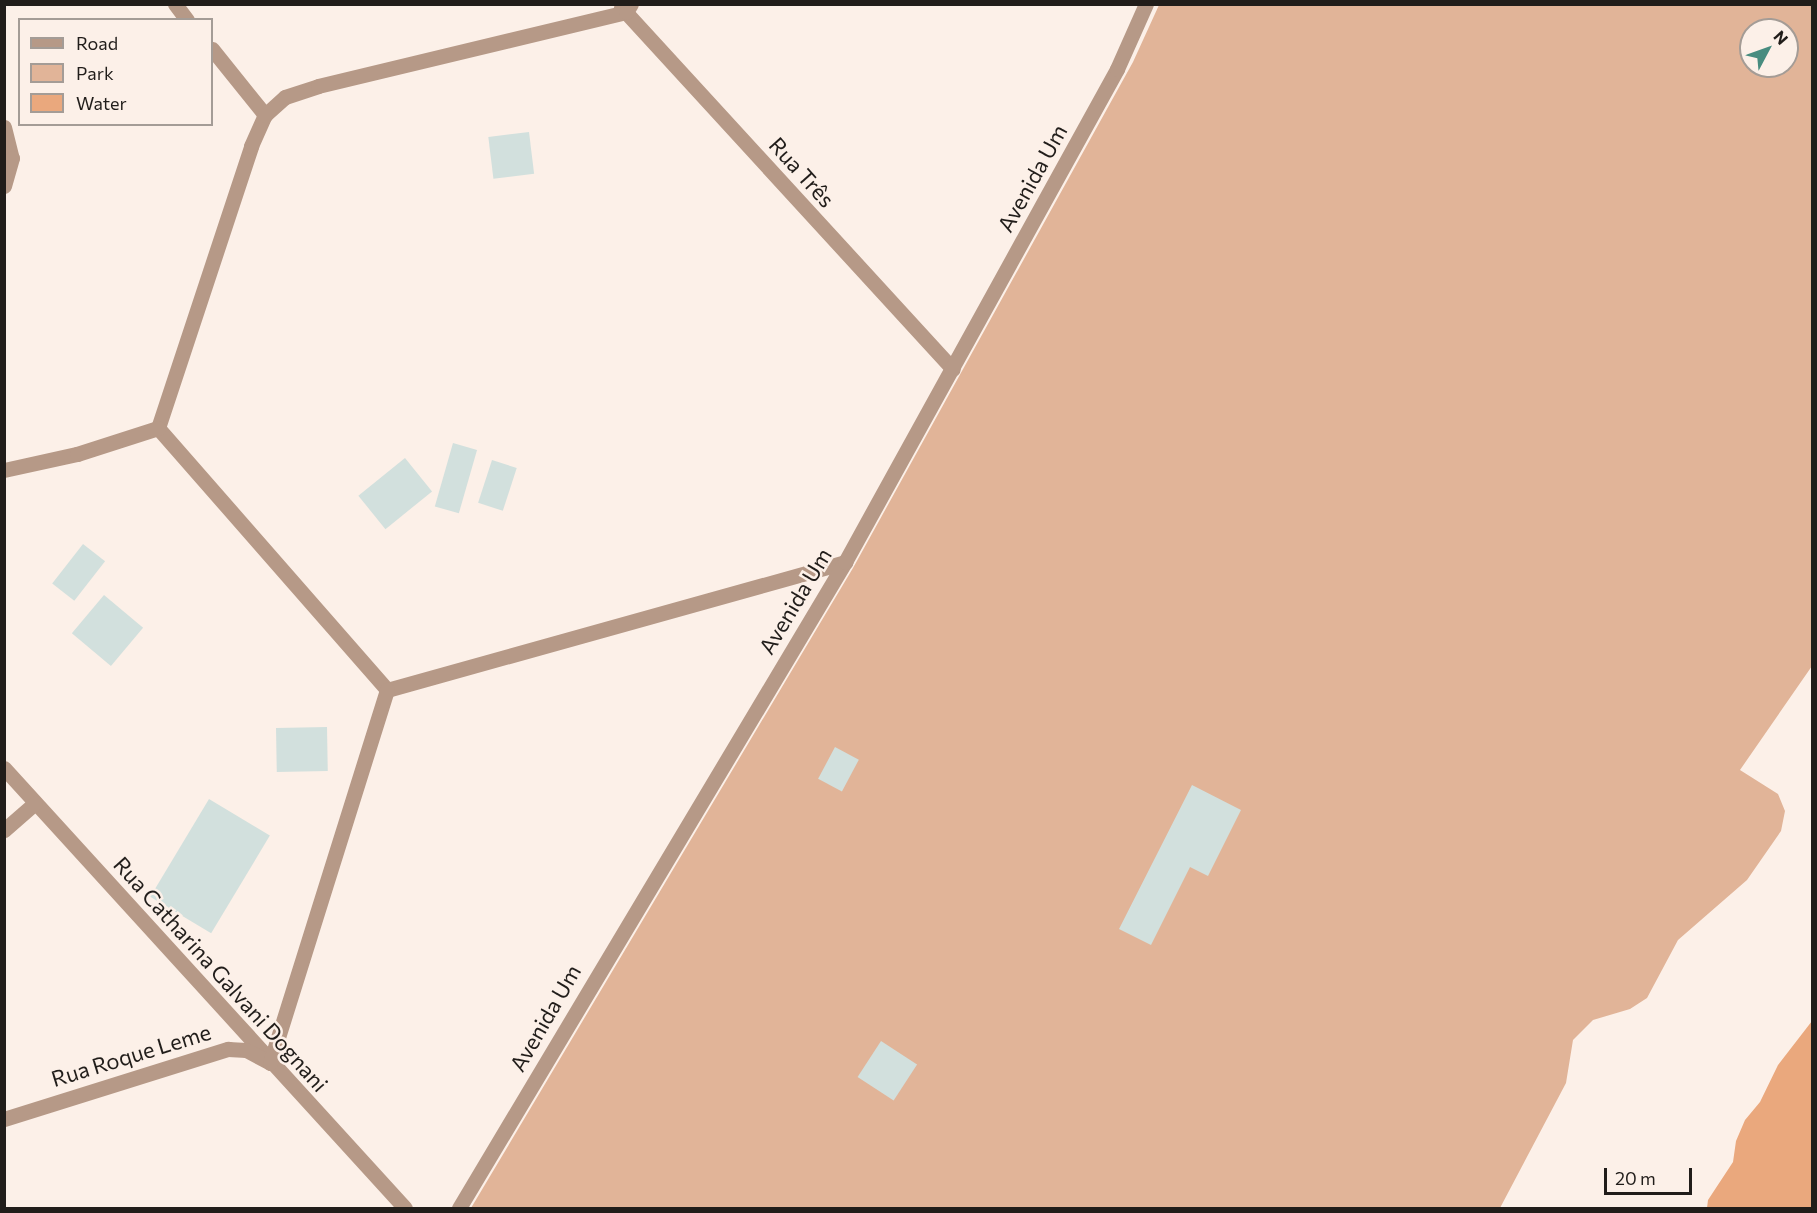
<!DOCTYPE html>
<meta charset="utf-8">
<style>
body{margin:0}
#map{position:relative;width:1817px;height:1213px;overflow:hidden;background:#fcf0e8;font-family:Commissioner,sans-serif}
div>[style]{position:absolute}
.green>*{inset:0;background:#e1b498}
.water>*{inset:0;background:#eaa87d}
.building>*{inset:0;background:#d2e0dd;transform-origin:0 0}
.minor>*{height:15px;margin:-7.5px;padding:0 7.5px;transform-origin:7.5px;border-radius:7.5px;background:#b69987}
span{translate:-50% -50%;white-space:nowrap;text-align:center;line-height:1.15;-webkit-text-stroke:5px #fcf0e8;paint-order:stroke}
.street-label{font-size:22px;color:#211d1a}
.frame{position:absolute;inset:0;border:6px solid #211d1a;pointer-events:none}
.legend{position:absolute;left:18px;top:18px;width:195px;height:108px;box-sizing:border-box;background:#fcf0e8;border:2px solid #a49c96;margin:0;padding:8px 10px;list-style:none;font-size:18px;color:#211d1a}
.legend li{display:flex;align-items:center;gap:12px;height:30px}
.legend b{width:30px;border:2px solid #a49c96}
.north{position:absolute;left:1739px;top:18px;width:60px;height:60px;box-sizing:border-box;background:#fcf0e8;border:2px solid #a49c96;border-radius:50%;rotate:49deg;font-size:16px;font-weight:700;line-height:24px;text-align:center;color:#211d1a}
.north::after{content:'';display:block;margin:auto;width:21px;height:27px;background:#488c7f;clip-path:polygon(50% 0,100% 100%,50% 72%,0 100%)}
.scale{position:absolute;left:1604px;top:1168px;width:88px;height:27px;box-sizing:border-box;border:3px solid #211d1a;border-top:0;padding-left:8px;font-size:18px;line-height:21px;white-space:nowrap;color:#211d1a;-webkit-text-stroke:4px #fcf0e8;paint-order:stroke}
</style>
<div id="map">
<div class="green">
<i style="clip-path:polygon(evenodd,1159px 5px,1812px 5px,1812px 666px,1740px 770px,1778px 794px,1785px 811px,1781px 831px,1747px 880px,1678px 940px,1647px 998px,1630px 1009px,1593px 1020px,1573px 1040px,1566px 1083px,1500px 1208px,471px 1208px,853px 568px,1133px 62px,1159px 5px,1751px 30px,1787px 30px,1787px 66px,1751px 66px,1751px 30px)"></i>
</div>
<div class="water">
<i style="clip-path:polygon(1812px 1021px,1812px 1208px,1707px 1208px,1708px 1200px,1733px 1162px,1736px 1141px,1745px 1120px,1760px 1102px,1778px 1065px)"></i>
</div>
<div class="building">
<i style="left:529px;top:132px;width:42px;height:41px;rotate:83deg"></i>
<i style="left:453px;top:443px;width:25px;height:66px;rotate:16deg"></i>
<i style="left:405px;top:458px;width:43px;height:60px;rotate:51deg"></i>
<i style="left:492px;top:460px;width:26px;height:45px;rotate:18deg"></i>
<i style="left:83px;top:544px;width:28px;height:50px;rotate:38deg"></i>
<i style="left:104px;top:595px;width:51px;height:50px;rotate:40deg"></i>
<i style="left:327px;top:727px;width:44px;height:51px;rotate:89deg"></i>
<i style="left:835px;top:747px;width:27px;height:36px;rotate:28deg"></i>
<i style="clip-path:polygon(1192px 785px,1241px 810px,1208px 876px,1190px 867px,1151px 945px,1119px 929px)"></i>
<i style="left:209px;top:799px;width:71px;height:114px;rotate:31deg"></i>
<i style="left:881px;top:1041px;width:43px;height:43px;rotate:33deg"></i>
</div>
<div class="minor">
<i style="left:175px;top:4px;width:20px;rotate:53deg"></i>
<i style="left:621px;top:7px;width:491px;rotate:47.5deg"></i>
<i style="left:212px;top:49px;width:85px;rotate:51.2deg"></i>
<i style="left:4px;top:127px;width:32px;rotate:76deg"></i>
<i style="left:12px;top:158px;width:29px;rotate:106deg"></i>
<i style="left:158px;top:428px;width:297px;rotate:-71.7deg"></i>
<i style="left:251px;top:146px;width:34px;rotate:-66deg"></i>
<i style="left:265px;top:115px;width:27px;rotate:-42deg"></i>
<i style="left:285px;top:97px;width:35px;rotate:-18deg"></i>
<i style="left:318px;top:86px;width:317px;rotate:-13.5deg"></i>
<i style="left:626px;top:12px;width:9px;rotate:-58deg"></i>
<i style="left:158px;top:428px;width:348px;rotate:48.8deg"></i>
<i style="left:4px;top:470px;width:75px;rotate:-12.4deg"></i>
<i style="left:77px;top:454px;width:85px;rotate:-17.8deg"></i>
<i style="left:387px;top:690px;width:476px;rotate:-15.6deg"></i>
<i style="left:4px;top:768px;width:595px;rotate:47.66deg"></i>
<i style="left:4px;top:830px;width:41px;rotate:-41.1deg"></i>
<i style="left:4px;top:1119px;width:235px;rotate:-17.4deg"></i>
<i style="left:228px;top:1049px;width:18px;rotate:3deg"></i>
<i style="left:246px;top:1050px;width:27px;rotate:28deg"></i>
<i style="left:270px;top:1063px;width:391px;rotate:-72.6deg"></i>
<i style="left:459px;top:1208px;width:753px;rotate:-59.14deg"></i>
<i style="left:845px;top:562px;width:563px;rotate:-61.11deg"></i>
<i style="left:1117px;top:69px;width:71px;rotate:-66deg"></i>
</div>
<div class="street-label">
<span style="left:802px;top:172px;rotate:48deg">Rua Três</span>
<span style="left:1032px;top:178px;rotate:-61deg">Avenida Um</span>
<span style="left:795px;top:601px;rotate:-59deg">Avenida Um</span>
<span style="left:221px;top:974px;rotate:48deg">Rua Catharina Galvani Dognani</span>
<span style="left:545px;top:1018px;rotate:-60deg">Avenida Um</span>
<span style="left:131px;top:1055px;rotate:-17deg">Rua Roque Leme</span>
</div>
<div class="frame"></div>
<ul class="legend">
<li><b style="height:8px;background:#b69987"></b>Road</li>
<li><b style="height:16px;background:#e1b498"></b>Park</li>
<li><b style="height:16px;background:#eaa87d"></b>Water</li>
</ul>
<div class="north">N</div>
<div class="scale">20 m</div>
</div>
